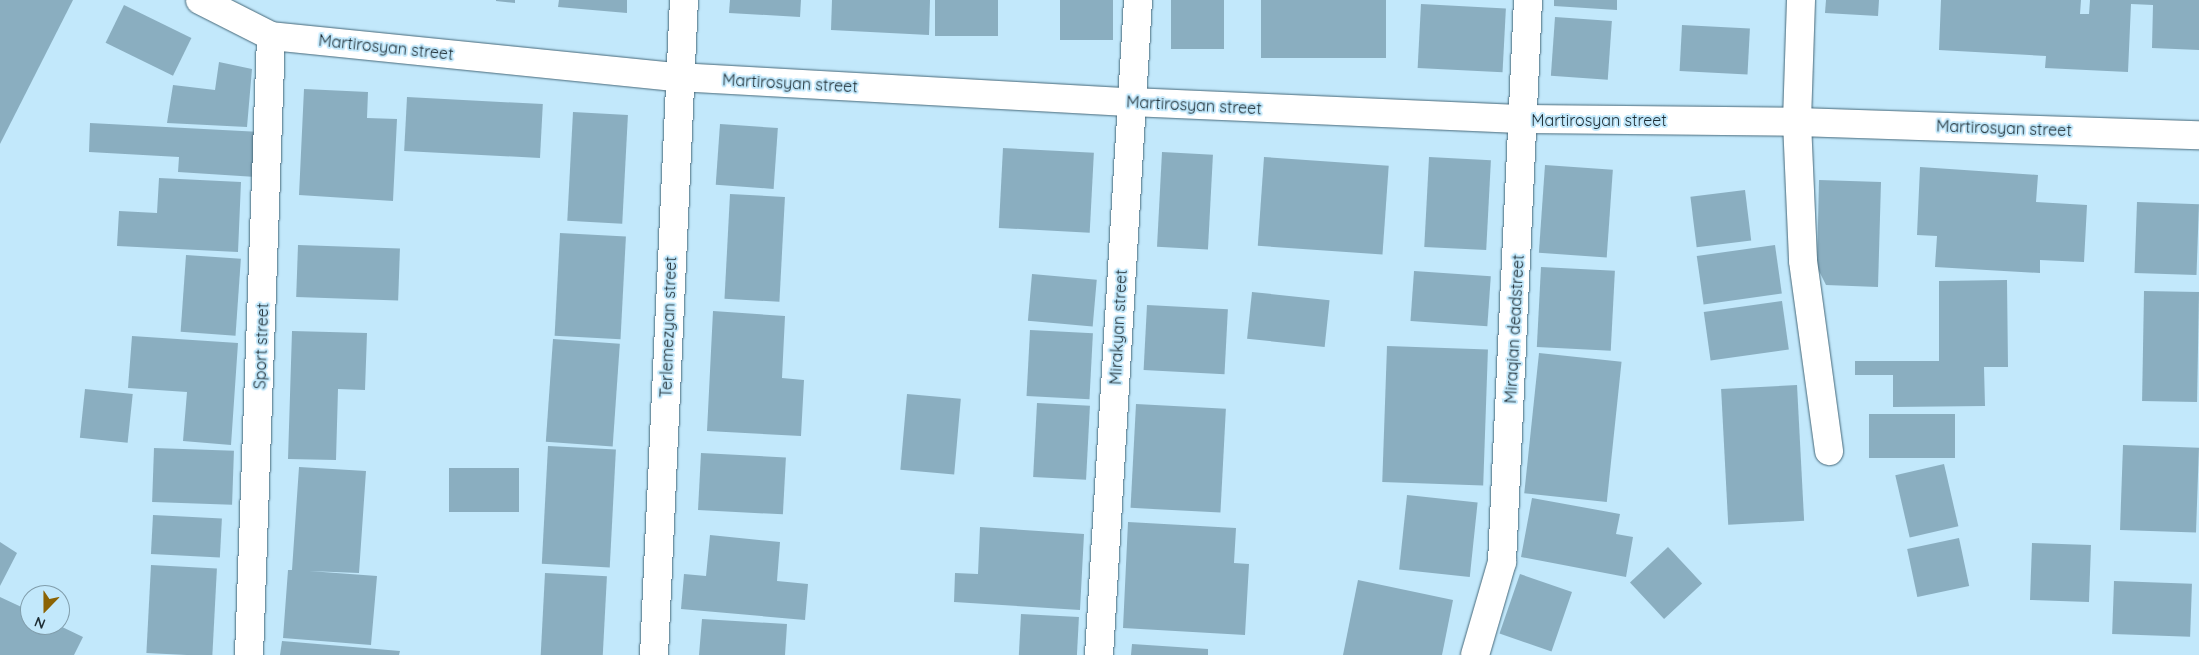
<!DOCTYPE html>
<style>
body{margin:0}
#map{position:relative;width:2199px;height:655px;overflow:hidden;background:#c2e8fb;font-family:Quicksand,sans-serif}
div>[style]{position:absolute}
.building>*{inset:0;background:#8aaec0;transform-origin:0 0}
.roads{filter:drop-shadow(0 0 1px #466879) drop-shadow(0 0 1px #466879)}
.minor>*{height:28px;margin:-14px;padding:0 14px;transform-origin:14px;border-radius:14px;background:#fff}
span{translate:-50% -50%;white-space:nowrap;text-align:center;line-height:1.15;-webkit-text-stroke:4px #c2e8fb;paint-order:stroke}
.street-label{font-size:16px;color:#1e2d34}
.north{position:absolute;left:20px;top:585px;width:50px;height:50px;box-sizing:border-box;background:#c2e8fb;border:1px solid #809dab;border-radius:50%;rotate:202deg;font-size:14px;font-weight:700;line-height:20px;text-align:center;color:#1e2d34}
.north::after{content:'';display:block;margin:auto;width:18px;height:22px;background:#8b6304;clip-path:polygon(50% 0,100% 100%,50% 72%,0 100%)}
</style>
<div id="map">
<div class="building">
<i style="clip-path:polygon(0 0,73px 0,0 144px)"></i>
<i style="clip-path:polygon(496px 0,515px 0,515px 3px,496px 1px)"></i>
<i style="clip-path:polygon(559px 0,627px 0,627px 13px,558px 7px)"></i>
<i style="clip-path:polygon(730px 0,801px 0,800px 17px,729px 13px)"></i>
<i style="clip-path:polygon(832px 0,930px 0,929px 35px,831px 30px)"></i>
<i style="left:935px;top:0;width:63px;height:36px"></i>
<i style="left:1060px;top:0;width:53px;height:40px"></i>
<i style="left:1171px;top:0;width:53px;height:49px"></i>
<i style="left:1261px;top:0;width:125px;height:58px"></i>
<i style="clip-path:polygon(1554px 0,1617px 0,1617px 10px,1554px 6px)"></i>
<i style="clip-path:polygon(1826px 0,1879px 0,1878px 16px,1825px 13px)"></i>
<i style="clip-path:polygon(1941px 0,2081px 0,2080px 14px,2089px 14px,2090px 0,2199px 0,2199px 50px,2152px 48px,2153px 5px,2131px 4px,2128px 72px,2045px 68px,2046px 56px,1939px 50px)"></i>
<i style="left:1421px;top:4px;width:85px;height:64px;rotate:3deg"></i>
<i style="left:124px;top:5px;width:75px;height:42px;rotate:26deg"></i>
<i style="left:1555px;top:17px;width:57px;height:59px;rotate:4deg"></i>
<i style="left:1682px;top:25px;width:68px;height:46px;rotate:3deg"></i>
<i style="clip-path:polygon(219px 62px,252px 69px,247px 127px,167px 123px,173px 85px,215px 90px)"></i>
<i style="clip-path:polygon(304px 89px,368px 92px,367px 118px,397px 119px,393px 201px,299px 195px)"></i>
<i style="left:407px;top:97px;width:136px;height:54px;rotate:3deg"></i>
<i style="left:573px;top:112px;width:55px;height:109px;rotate:3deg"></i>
<i style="clip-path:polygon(90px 123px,261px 132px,258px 177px,178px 172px,179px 157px,89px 152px)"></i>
<i style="left:720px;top:124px;width:58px;height:61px;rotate:4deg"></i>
<i style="left:1003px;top:148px;width:91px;height:80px;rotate:3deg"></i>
<i style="left:1162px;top:152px;width:51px;height:95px;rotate:3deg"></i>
<i style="left:1264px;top:157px;width:125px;height:89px;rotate:4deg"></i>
<i style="left:1429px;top:157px;width:62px;height:90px;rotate:3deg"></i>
<i style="left:1545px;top:165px;width:68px;height:88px;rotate:4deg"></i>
<i style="clip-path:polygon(1920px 167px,2038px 175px,2036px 202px,2087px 205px,2084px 262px,2040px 260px,2040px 273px,1935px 267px,1937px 236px,1917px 235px)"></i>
<i style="clip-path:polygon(159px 178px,241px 182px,238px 252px,117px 246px,119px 211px,157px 213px)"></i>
<i style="clip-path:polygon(1819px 180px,1881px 182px,1878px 287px,1826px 285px,1817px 267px)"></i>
<i style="left:1745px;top:190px;width:51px;height:55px;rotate:83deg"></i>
<i style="left:730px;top:194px;width:55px;height:105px;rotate:3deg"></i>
<i style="left:2137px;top:202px;width:62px;height:71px;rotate:2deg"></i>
<i style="left:560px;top:233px;width:66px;height:103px;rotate:3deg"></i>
<i style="left:298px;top:245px;width:102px;height:52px;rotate:2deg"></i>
<i style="left:1775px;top:245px;width:49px;height:79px;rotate:82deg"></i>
<i style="left:186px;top:255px;width:55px;height:77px;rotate:4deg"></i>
<i style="left:1541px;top:267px;width:74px;height:80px;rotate:3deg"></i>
<i style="left:1414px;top:271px;width:77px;height:50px;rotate:4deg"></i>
<i style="left:1032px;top:274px;width:65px;height:47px;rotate:5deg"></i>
<i style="clip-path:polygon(2007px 280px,2008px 367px,1984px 367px,1985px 406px,1893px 407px,1893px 375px,1855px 375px,1855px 361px,1939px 361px,1939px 281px)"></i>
<i style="left:2144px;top:291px;width:55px;height:110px;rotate:1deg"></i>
<i style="left:1252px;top:292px;width:78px;height:47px;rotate:6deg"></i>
<i style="left:1782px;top:301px;width:49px;height:79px;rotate:82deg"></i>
<i style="left:1147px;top:305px;width:81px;height:65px;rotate:3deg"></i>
<i style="clip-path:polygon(713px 311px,785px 316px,782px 378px,804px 380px,801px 436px,707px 431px)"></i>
<i style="left:1030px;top:330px;width:63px;height:66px;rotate:3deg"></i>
<i style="clip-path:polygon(292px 331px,367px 333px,365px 390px,338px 389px,336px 460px,288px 459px)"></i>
<i style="clip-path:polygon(132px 336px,238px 343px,231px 445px,183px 441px,187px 392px,128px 388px)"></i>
<i style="left:553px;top:339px;width:67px;height:103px;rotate:4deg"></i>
<i style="left:1387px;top:346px;width:101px;height:136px;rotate:2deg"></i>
<i style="left:1539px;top:353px;width:83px;height:141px;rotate:6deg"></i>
<i style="left:1797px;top:385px;width:136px;height:76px;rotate:87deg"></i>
<i style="left:85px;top:389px;width:48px;height:49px;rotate:6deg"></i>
<i style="left:907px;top:394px;width:54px;height:76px;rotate:5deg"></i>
<i style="left:1037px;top:403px;width:53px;height:74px;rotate:3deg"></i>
<i style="left:1136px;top:404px;width:90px;height:104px;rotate:3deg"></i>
<i style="left:1869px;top:414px;width:86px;height:44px"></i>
<i style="left:2123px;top:445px;width:76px;height:85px;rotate:2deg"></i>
<i style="left:548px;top:446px;width:68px;height:118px;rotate:3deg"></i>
<i style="left:154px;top:448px;width:80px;height:54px;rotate:2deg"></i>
<i style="left:701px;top:453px;width:85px;height:57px;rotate:3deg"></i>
<i style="left:1944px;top:464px;width:64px;height:50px;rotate:77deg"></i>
<i style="clip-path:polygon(299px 467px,366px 471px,359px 573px,309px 571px,377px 576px,371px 645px,283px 638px,288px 570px,292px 570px)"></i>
<i style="left:449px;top:468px;width:70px;height:44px"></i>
<i style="left:1407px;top:495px;width:71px;height:75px;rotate:6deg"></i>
<i style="clip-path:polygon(1532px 498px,1620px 514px,1616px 534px,1633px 537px,1626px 577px,1521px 557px)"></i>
<i style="left:153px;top:515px;width:69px;height:39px;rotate:3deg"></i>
<i style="clip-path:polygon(1128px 522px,1236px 528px,1234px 563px,1249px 564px,1245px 635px,1123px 628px)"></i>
<i style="clip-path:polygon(980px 527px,1084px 534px,1080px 610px,954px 602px,955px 573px,978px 574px)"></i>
<i style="clip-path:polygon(710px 535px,780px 542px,777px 581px,808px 584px,805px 620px,681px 609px,684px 574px,706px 576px)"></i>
<i style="left:1959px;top:538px;width:49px;height:53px;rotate:78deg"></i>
<i style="clip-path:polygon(0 542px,17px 553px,0 586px)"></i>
<i style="left:2032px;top:543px;width:59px;height:57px;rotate:2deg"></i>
<i style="left:1668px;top:547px;width:50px;height:52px;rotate:47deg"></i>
<i style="left:151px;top:565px;width:66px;height:88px;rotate:3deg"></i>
<i style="left:545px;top:573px;width:62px;height:82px;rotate:3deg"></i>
<i style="left:1520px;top:574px;width:55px;height:63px;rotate:19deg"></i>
<i style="clip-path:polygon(1358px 580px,1453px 600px,1442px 655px,1343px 655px)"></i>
<i style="left:2114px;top:581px;width:78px;height:53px;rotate:2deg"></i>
<i style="clip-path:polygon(0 597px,30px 611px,30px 625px,58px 625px,83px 637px,74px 655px,0 655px)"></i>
<i style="left:1021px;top:614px;width:58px;height:41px;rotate:3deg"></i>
<i style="clip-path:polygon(702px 619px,787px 624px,785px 655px,699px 655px)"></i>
<i style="clip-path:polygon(282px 641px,400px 651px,399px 655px,280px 655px)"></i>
<i style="clip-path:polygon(1132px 644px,1208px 649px,1208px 655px,1131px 655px)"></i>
</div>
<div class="roads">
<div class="minor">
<i style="left:200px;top:0;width:80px;rotate:26.9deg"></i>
<i style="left:271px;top:36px;width:409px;rotate:5.8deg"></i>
<i style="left:678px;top:77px;width:454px;rotate:3.2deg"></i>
<i style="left:1131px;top:102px;width:394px;rotate:2.5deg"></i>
<i style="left:1525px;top:119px;width:272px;rotate:0.6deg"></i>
<i style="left:1797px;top:122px;width:402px;rotate:1.9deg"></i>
<i style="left:1801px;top:0;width:122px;rotate:91.9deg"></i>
<i style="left:1797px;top:122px;width:139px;rotate:87.5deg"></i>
<i style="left:1803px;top:261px;width:192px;rotate:82.2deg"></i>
<i style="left:249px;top:655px;width:619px;rotate:-87.96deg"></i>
<i style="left:654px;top:655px;width:656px;rotate:-87.38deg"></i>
<i style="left:1099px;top:655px;width:656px;rotate:-86.59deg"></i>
<i style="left:1475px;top:655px;width:97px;rotate:-73.8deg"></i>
<i style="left:1502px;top:562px;width:563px;rotate:-87.35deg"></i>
</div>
</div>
<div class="street-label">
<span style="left:386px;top:47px;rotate:6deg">Martirosyan street</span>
<span style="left:790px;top:83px;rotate:3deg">Martirosyan street</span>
<span style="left:1194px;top:105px;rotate:3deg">Martirosyan street</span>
<span style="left:1599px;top:120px">Martirosyan street</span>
<span style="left:2004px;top:128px;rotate:2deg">Martirosyan street</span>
<span style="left:668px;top:327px;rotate:-88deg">Terlemezyan street</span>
<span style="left:1118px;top:327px;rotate:-87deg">Mirakyan street</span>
<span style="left:1514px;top:329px;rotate:-87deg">Miraqian deadstreet</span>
<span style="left:261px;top:346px;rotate:-88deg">Sport street</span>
</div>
<div class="north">N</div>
</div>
